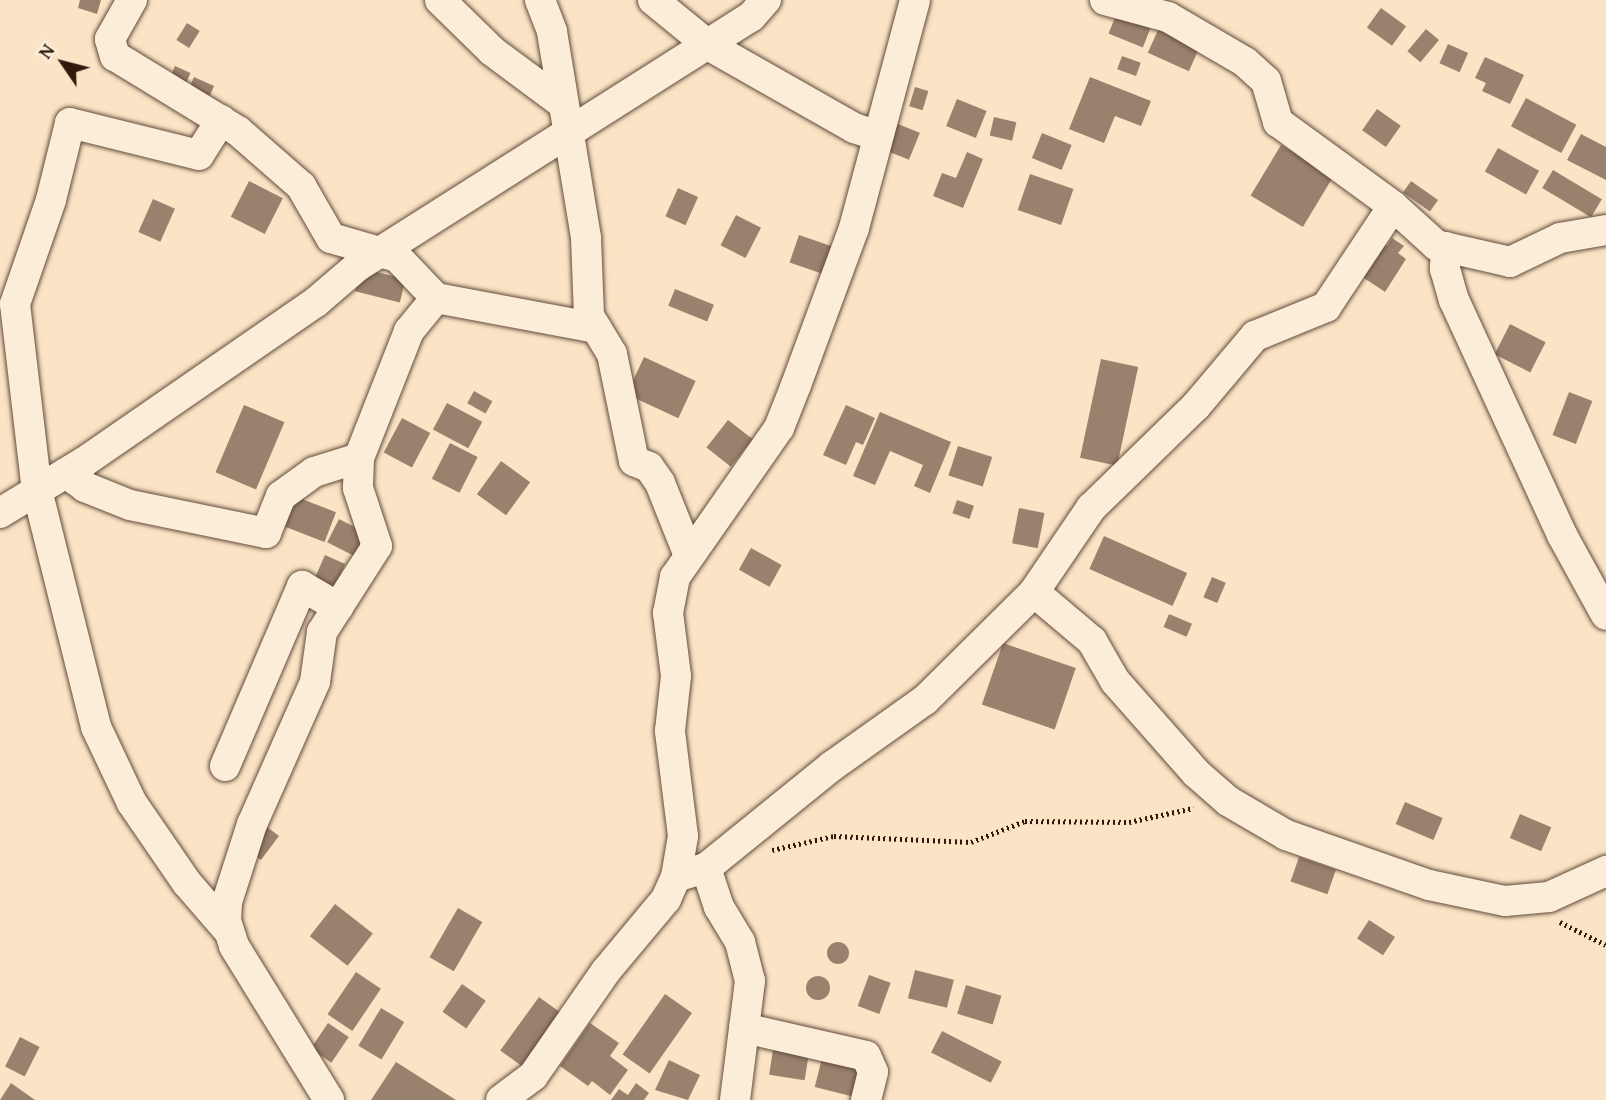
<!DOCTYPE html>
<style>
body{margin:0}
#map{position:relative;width:1606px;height:1100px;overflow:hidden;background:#fae4c5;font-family:"Gentium Book Plus",serif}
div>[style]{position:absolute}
.building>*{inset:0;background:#99826d;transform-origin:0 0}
.round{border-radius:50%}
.path>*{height:4.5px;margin-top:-2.25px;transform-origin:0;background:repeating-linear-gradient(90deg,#30180d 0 2px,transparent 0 5.5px)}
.roads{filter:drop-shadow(0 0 2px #624b3b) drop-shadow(0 0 2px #624b3b)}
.street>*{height:30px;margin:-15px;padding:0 15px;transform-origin:15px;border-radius:15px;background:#fcedd9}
span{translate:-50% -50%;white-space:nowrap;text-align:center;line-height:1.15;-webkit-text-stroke:6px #fcedd9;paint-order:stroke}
.north{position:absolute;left:28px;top:28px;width:70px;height:70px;-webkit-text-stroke:5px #fcedd9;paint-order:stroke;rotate:305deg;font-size:19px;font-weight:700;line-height:28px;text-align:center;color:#30180d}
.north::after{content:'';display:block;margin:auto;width:24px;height:32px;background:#30180d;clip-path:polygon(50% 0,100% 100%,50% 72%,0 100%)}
</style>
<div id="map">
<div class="building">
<i style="clip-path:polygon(80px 0,101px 0,97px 14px,78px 8px)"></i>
<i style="left:1381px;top:8px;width:31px;height:24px;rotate:36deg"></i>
<i style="left:1116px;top:15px;width:37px;height:20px;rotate:22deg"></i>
<i style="left:187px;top:23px;width:15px;height:20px;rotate:32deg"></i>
<i style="left:1426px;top:29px;width:17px;height:29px;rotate:40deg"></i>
<i style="left:1158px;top:30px;width:45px;height:25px;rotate:24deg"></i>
<i style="left:1448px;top:44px;width:22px;height:21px;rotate:24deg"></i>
<i style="left:1122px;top:56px;width:20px;height:14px;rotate:20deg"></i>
<i style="clip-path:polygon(1485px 57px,1524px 75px,1510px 104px,1482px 91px,1486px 83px,1475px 78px)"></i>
<i style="left:175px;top:66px;width:17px;height:21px;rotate:24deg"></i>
<i style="left:194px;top:77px;width:22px;height:19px;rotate:24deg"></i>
<i style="clip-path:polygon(1090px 77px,1151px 101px,1141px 126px,1115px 116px,1104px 143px,1069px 129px)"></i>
<i style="left:915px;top:87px;width:14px;height:20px;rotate:17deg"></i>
<i style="left:1526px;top:98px;width:57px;height:32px;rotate:28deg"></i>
<i style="left:957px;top:99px;width:32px;height:29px;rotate:22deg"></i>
<i style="left:1377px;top:109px;width:29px;height:26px;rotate:35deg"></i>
<i style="left:994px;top:117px;width:23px;height:19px;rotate:13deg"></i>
<i style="left:893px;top:122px;width:29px;height:29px;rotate:22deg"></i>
<i style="left:1042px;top:133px;width:32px;height:27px;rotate:22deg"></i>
<i style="clip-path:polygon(1581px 134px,1606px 147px,1606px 180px,1567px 160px)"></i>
<i style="left:1281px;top:145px;width:61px;height:59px;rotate:31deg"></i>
<i style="left:1498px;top:148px;width:47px;height:27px;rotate:29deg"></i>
<i style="clip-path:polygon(967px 152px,983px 159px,963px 208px,933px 196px,942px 173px,956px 178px)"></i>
<i style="left:1553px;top:170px;width:57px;height:21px;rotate:31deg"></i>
<i style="left:1030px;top:174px;width:46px;height:38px;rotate:19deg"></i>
<i style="left:249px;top:181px;width:38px;height:40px;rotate:27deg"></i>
<i style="left:1411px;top:181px;width:33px;height:14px;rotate:35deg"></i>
<i style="left:678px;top:188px;width:22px;height:31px;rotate:24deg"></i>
<i style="left:153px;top:199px;width:24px;height:36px;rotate:24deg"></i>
<i style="left:736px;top:215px;width:28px;height:34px;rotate:27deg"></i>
<i style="left:799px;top:235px;width:37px;height:29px;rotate:19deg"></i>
<i style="clip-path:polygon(1392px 238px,1404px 246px,1398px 253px,1406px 259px,1385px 292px,1358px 274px,1379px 241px,1387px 246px)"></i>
<i style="left:361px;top:268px;width:46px;height:24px;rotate:14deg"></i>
<i style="left:675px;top:289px;width:42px;height:18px;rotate:22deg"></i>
<i style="left:1510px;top:324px;width:40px;height:34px;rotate:27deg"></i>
<i style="left:644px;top:357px;width:57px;height:41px;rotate:25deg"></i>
<i style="left:1101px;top:359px;width:38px;height:101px;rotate:12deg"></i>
<i style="left:474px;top:391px;width:21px;height:14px;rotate:29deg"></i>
<i style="left:1569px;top:392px;width:25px;height:46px;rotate:21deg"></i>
<i style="left:447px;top:403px;width:40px;height:30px;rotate:28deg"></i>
<i style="left:244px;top:405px;width:44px;height:73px;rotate:23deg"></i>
<i style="clip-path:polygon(846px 405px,875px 418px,863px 445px,856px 442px,846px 465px,823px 455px)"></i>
<i style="clip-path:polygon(880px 412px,951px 442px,930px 493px,914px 486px,923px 465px,890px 451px,875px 485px,853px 476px)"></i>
<i style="left:402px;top:418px;width:32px;height:39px;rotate:28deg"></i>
<i style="left:728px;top:420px;width:31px;height:35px;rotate:38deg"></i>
<i style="left:450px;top:443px;width:31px;height:40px;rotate:27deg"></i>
<i style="left:958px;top:446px;width:36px;height:31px;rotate:18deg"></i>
<i style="left:501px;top:461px;width:36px;height:41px;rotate:36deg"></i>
<i style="left:294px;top:496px;width:45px;height:32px;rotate:21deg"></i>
<i style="left:957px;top:500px;width:18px;height:14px;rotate:19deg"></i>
<i style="left:1019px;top:508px;width:26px;height:36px;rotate:11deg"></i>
<i style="left:339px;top:519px;width:38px;height:26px;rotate:27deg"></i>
<i style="left:1104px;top:536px;width:91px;height:36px;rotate:24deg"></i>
<i style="left:751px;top:548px;width:35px;height:25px;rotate:29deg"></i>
<i style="left:325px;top:555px;width:22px;height:28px;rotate:24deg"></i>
<i style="left:1212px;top:577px;width:15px;height:22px;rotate:23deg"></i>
<i style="left:1169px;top:614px;width:25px;height:14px;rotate:23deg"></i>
<i style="left:1003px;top:643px;width:77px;height:65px;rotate:19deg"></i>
<i style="left:1405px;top:802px;width:41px;height:24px;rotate:23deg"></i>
<i style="left:1520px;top:814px;width:34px;height:26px;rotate:23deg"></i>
<i style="left:263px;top:824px;width:20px;height:30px;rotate:37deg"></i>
<i style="left:1299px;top:857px;width:39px;height:26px;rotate:19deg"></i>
<i style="left:335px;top:904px;width:48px;height:41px;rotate:38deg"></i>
<i style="left:458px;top:908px;width:28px;height:57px;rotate:30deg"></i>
<i style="left:1369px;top:920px;width:31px;height:22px;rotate:33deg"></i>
<i class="round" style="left:827px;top:942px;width:22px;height:22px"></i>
<i style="left:915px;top:970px;width:40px;height:29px;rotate:14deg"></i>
<i style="left:356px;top:972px;width:30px;height:51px;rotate:34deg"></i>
<i style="left:869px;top:975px;width:23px;height:33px;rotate:20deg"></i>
<i class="round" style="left:806px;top:976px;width:24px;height:24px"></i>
<i style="left:462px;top:984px;width:29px;height:34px;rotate:35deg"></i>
<i style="left:966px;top:985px;width:37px;height:30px;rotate:17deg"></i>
<i style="left:665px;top:994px;width:33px;height:74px;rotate:35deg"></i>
<i style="left:539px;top:997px;width:32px;height:66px;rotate:36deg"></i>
<i style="left:381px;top:1008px;width:27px;height:44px;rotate:31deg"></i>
<i style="left:328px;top:1023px;width:25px;height:31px;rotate:34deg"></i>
<i style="clip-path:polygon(590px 1023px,619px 1043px,610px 1056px,628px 1070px,610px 1095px,592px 1081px,588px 1086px,560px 1066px)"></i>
<i style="left:942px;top:1031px;width:67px;height:24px;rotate:27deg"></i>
<i style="left:20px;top:1037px;width:22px;height:33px;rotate:27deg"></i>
<i style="left:773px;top:1050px;width:36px;height:25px;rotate:9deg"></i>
<i style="left:822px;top:1058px;width:38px;height:30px;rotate:14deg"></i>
<i style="clip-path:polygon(669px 1060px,700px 1075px,688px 1100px,655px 1090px)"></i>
<i style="clip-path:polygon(396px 1062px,456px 1100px,371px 1100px)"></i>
<i style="clip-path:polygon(11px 1083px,35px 1100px,0 1100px)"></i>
<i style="clip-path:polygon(636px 1083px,649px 1093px,644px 1100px,611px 1100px,619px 1089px,628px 1095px)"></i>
</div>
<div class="path">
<i style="left:772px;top:850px;width:64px;rotate:-12.7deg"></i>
<i style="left:834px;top:836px;width:137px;rotate:2.5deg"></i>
<i style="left:971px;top:842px;width:58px;rotate:-21.3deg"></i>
<i style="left:1025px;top:821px;width:104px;rotate:0.6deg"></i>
<i style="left:1129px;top:822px;width:66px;rotate:-12.2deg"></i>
<i style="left:1560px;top:922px;width:51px;rotate:26.6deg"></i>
</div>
<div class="roads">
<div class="street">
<i style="left:132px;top:0;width:45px;rotate:119.4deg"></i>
<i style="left:110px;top:39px;width:18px;rotate:74deg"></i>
<i style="left:115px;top:56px;width:144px;rotate:31.4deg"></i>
<i style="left:238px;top:131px;width:84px;rotate:41.1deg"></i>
<i style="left:301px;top:186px;width:60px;rotate:60deg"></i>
<i style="left:331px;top:238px;width:69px;rotate:16.1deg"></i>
<i style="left:397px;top:257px;width:57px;rotate:46.4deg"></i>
<i style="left:436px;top:298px;width:43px;rotate:129.3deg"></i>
<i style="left:409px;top:331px;width:136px;rotate:111.5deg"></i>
<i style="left:359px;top:458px;width:30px;rotate:92deg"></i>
<i style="left:358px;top:488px;width:61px;rotate:71.9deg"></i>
<i style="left:377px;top:546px;width:102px;rotate:122.6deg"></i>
<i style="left:322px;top:632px;width:50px;rotate:98deg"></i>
<i style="left:315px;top:682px;width:155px;rotate:113.9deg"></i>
<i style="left:252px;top:824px;width:82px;rotate:107.8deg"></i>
<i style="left:227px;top:902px;width:19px;rotate:93deg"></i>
<i style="left:226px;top:921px;width:26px;rotate:72deg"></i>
<i style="left:234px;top:946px;width:181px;rotate:58.3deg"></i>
<i style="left:440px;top:0;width:73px;rotate:44.4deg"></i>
<i style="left:492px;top:51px;width:87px;rotate:36.6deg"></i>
<i style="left:540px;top:0;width:34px;rotate:69deg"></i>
<i style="left:552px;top:32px;width:209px;rotate:80.6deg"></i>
<i style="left:586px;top:238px;width:78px;rotate:87.8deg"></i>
<i style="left:589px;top:316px;width:44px;rotate:58.8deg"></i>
<i style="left:612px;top:354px;width:109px;rotate:78.4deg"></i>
<i style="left:634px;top:461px;width:16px;rotate:22deg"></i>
<i style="left:649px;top:467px;width:19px;rotate:55deg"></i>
<i style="left:660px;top:483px;width:75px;rotate:68.2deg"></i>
<i style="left:653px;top:0;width:71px;rotate:39.3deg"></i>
<i style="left:708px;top:45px;width:168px;rotate:29.6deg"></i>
<i style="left:854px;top:128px;width:25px;rotate:18deg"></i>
<i style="left:1105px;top:0;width:65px;rotate:15.1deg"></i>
<i style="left:1168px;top:17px;width:89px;rotate:30.3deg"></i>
<i style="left:1245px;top:62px;width:28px;rotate:42deg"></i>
<i style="left:1266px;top:81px;width:43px;rotate:73.7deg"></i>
<i style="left:1278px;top:122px;width:142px;rotate:36.1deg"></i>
<i style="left:1393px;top:206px;width:58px;rotate:42.2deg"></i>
<i style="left:1436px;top:245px;width:76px;rotate:12.9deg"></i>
<i style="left:1510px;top:262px;width:55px;rotate:-25.6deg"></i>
<i style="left:1560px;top:238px;width:47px;rotate:-9.9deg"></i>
<i style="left:221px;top:120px;width:41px;rotate:122.2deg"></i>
<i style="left:199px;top:155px;width:133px;rotate:-166.1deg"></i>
<i style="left:70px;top:123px;width:79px;rotate:103.9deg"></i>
<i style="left:51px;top:200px;width:110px;rotate:109.1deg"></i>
<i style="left:15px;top:304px;width:187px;rotate:83.3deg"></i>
<i style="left:37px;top:490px;width:244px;rotate:76deg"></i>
<i style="left:96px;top:727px;width:84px;rotate:64.7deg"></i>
<i style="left:132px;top:803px;width:97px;rotate:55.5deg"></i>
<i style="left:187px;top:883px;width:61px;rotate:49deg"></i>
<i style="left:1446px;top:247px;width:22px;rotate:93deg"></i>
<i style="left:1445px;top:269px;width:32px;rotate:74deg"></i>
<i style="left:1454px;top:300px;width:259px;rotate:65.3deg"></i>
<i style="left:1562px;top:535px;width:91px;rotate:61.2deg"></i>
<i style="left:436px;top:298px;width:163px;rotate:10.6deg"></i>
<i style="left:66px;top:473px;width:24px;rotate:36deg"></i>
<i style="left:85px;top:487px;width:48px;rotate:21.8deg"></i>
<i style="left:130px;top:505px;width:139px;rotate:11.6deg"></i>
<i style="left:266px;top:533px;width:40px;rotate:-68deg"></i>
<i style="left:281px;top:496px;width:41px;rotate:-36deg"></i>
<i style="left:314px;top:472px;width:47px;rotate:-17.3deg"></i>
<i style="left:0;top:513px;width:98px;rotate:-31.3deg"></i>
<i style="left:84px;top:462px;width:282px;rotate:-34.6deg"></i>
<i style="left:316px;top:302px;width:55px;rotate:-40.6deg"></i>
<i style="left:358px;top:266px;width:465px;rotate:-32.4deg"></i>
<i style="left:751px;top:17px;width:23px;rotate:-49deg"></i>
<i style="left:1034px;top:592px;width:76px;rotate:40.2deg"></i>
<i style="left:1092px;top:641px;width:46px;rotate:60.1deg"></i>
<i style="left:1115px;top:681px;width:123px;rotate:48.6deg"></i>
<i style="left:1196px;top:773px;width:43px;rotate:41.2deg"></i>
<i style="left:1228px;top:801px;width:67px;rotate:30.4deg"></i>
<i style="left:1286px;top:835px;width:151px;rotate:19.3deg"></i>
<i style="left:1429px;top:885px;width:78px;rotate:11.9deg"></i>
<i style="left:1505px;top:901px;width:44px;rotate:-5.2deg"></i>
<i style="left:1549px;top:897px;width:63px;rotate:-24.5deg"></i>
<i style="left:225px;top:766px;width:196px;rotate:-66.8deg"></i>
<i style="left:302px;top:586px;width:42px;rotate:30.3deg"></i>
<i style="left:706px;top:868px;width:41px;rotate:71.6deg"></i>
<i style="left:719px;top:907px;width:41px;rotate:59deg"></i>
<i style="left:740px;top:942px;width:40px;rotate:75.6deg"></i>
<i style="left:750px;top:981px;width:120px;rotate:97.2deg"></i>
<i style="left:676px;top:877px;width:31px;rotate:-17deg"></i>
<i style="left:706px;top:868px;width:162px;rotate:-39deg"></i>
<i style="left:832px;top:766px;width:114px;rotate:-35.4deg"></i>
<i style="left:925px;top:700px;width:153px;rotate:-44.7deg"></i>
<i style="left:1034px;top:592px;width:102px;rotate:-55.8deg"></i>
<i style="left:1091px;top:508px;width:146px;rotate:-44.2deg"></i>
<i style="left:1196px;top:406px;width:92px;rotate:-49.9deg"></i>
<i style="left:1255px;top:336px;width:77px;rotate:-22.2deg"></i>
<i style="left:1326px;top:307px;width:121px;rotate:-56.4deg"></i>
<i style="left:744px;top:1028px;width:125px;rotate:12.9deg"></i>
<i style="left:866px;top:1056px;width:17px;rotate:66deg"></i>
<i style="left:873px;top:1072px;width:29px;rotate:104deg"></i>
<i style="left:501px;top:1100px;width:40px;rotate:-37deg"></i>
<i style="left:533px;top:1076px;width:128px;rotate:-55.2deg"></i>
<i style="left:606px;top:971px;width:94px;rotate:-50.2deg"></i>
<i style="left:666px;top:899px;width:24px;rotate:-66deg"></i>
<i style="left:676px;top:877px;width:42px;rotate:-80.3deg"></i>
<i style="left:683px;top:836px;width:106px;rotate:-97.1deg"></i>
<i style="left:670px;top:731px;width:55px;rotate:-83.8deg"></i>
<i style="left:676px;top:676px;width:64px;rotate:-97.2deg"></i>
<i style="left:668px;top:613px;width:37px;rotate:-79deg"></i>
<i style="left:675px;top:577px;width:182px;rotate:-55.1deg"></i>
<i style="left:779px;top:428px;width:46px;rotate:-68.4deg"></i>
<i style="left:796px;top:385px;width:167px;rotate:-69.7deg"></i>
<i style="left:854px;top:228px;width:236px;rotate:-75deg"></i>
</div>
</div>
<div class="north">N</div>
</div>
